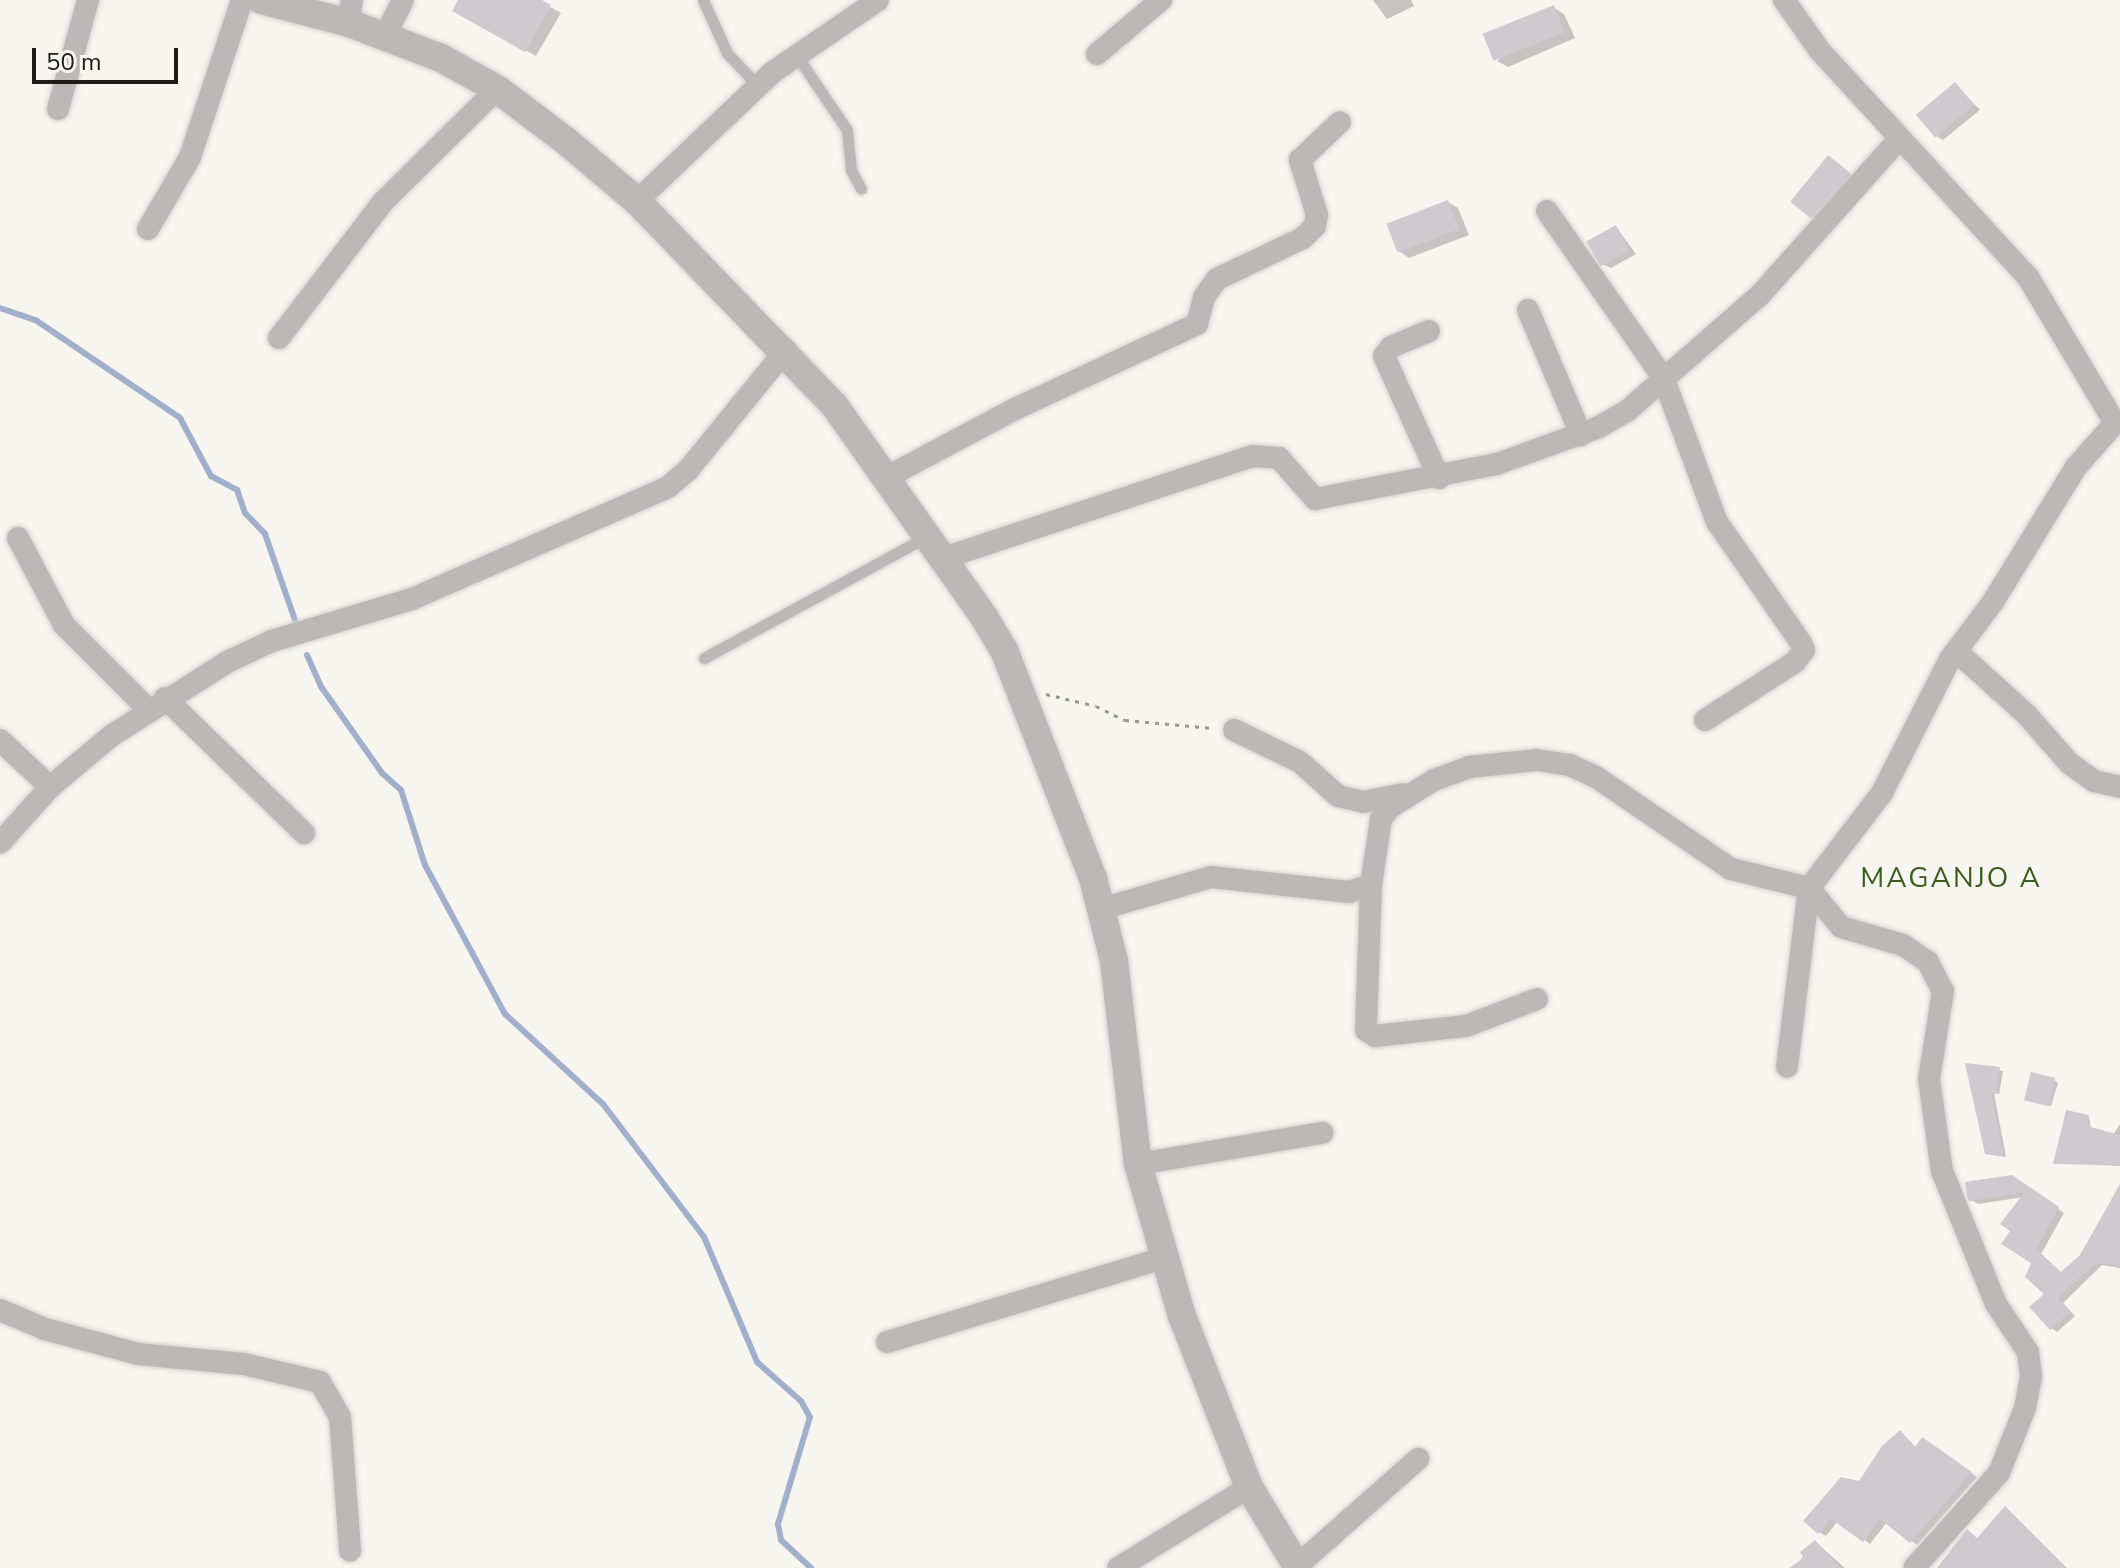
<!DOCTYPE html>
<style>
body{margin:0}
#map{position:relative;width:2120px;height:1568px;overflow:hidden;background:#f7f5f0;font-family:"Nunito Sans",sans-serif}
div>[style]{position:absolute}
.shadow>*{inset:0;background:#0003}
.stream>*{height:6px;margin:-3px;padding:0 3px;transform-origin:3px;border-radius:3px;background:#a1afca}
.building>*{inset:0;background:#cdcbd0;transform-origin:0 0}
.path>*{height:3px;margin-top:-1.5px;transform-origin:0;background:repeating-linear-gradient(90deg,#989692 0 4px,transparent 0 10px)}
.roads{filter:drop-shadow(0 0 2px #d4d2ce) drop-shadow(0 0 2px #d4d2ce)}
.service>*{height:11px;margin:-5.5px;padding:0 5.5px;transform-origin:5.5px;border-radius:5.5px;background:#bbb9b7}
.minor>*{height:22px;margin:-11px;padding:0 11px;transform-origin:11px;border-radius:11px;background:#bbb9b7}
.tertiary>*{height:28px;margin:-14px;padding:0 14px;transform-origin:14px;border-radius:14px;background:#bbb9b7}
span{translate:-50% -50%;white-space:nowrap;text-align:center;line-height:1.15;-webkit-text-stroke:7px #f7f5f0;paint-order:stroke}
.quarter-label{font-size:28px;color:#3a5d1e;letter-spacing:2px}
.scale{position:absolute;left:32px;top:48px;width:146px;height:36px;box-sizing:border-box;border:4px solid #1d1c1a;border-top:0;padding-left:10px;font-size:24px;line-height:28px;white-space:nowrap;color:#1d1c1a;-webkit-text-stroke:6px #f7f5f0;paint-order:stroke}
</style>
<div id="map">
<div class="shadow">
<i style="clip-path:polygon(460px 0,538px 0,561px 13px,536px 56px,454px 11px)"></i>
<i style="clip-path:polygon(1373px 0,1411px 0,1414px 6px,1387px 19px)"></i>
<i style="clip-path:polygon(1554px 8px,1564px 14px,1575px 38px,1508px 67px,1497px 61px)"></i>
<i style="clip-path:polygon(1955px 84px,1980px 110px,1943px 140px,1936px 136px)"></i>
<i style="clip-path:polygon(1829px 158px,1859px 180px,1822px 222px,1811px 216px)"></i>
<i style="clip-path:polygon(1448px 202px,1458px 208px,1469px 235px,1409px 258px,1399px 251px)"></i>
<i style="clip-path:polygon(1616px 227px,1636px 254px,1611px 268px,1604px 265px)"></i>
<i style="clip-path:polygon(1967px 1065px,2003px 1071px,1999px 1094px,1994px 1093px,2006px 1157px,1987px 1153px)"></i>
<i style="clip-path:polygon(2054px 1080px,2058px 1083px,2051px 1106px,2030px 1101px)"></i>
<i style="clip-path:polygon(2068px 1113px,2089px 1117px,2091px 1129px,2113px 1135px,2120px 1124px,2120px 1166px,2056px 1163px)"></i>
<i style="clip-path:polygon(2019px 1181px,2064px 1213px,2041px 1254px,2062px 1274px,2082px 1256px,2120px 1200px,2120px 1268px,2102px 1265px,2063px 1303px,2075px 1316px,2057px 1332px,2051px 1328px,2047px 1294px,2034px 1263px,2012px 1231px,2024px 1197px,1978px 1204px,1971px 1200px)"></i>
<i style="clip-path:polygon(1900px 1432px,1917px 1448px,1928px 1443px,1977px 1477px,1917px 1545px,1887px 1522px,1870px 1544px,1838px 1521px,1826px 1536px,1819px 1532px)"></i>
<i style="clip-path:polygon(1815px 1542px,1820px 1546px,1845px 1568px,1794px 1568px)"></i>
</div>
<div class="stream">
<i style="left:0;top:308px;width:39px;rotate:19deg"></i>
<i style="left:37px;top:321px;width:173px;rotate:34.1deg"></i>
<i style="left:180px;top:418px;width:66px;rotate:61.9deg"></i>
<i style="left:211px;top:476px;width:30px;rotate:28deg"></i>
<i style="left:237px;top:490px;width:24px;rotate:71deg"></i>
<i style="left:245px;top:513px;width:29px;rotate:46deg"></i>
<i style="left:265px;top:534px;width:97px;rotate:70.8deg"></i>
<i style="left:307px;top:655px;width:36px;rotate:66deg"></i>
<i style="left:322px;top:688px;width:104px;rotate:54.8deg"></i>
<i style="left:382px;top:773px;width:25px;rotate:42deg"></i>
<i style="left:401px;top:790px;width:79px;rotate:72.3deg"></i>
<i style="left:425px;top:865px;width:169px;rotate:61.8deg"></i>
<i style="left:505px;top:1014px;width:133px;rotate:42.6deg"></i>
<i style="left:603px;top:1104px;width:167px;rotate:52.8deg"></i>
<i style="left:704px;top:1237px;width:136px;rotate:67deg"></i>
<i style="left:757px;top:1362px;width:59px;rotate:41.6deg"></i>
<i style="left:801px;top:1401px;width:18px;rotate:61deg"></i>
<i style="left:810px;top:1417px;width:112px;rotate:106.7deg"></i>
<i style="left:778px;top:1524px;width:16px;rotate:79deg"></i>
<i style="left:781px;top:1540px;width:41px;rotate:43deg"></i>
</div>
<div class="building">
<i style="clip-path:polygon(458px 0,542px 0,551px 5px,525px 52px,452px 11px)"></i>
<i style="left:1554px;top:5px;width:29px;height:77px;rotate:68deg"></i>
<i style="left:1955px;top:82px;width:30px;height:51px;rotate:50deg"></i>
<i style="left:1828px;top:155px;width:28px;height:60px;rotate:39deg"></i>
<i style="left:1448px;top:200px;width:31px;height:66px;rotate:69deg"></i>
<i style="left:1616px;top:225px;width:29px;height:34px;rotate:61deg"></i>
<i style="clip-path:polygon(1965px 1063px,2000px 1067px,1996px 1094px,1991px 1093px,2004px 1157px,1985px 1154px)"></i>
<i style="left:2031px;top:1072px;width:25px;height:29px;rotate:14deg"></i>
<i style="clip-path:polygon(2066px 1110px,2089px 1115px,2087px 1126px,2120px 1135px,2120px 1165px,2053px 1164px)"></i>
<i style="clip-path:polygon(2012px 1175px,2059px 1207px,2036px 1249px,2061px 1272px,2080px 1255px,2120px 1184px,2120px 1266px,2095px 1263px,2058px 1298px,2070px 1312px,2050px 1330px,2029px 1307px,2044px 1294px,2025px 1277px,2031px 1263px,2001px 1244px,2010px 1231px,2000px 1224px,2024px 1193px,1969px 1201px,1967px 1196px,1965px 1182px)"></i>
<i style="clip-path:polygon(1900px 1430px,1915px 1447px,1922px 1437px,1972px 1472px,1910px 1543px,1880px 1519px,1863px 1542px,1831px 1519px,1818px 1534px,1803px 1521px,1841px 1477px,1859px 1481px,1882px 1446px)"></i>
<i style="clip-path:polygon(2005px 1506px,2067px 1568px,1937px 1568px,1967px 1529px,1977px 1538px)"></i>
<i style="clip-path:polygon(1815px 1540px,1841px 1568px,1789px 1568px,1804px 1558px,1800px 1552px)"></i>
</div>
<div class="path">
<i style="left:1046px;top:694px;width:51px;rotate:13.5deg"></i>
<i style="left:1096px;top:706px;width:32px;rotate:26deg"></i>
<i style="left:1125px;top:720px;width:88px;rotate:5.2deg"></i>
</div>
<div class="roads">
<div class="service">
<i style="left:703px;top:0;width:58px;rotate:65.6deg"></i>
<i style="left:727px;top:53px;width:45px;rotate:46.8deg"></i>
<i style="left:797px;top:56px;width:89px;rotate:56deg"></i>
<i style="left:847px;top:130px;width:40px;rotate:84.3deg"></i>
<i style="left:851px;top:170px;width:21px;rotate:62deg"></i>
<i style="left:704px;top:658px;width:255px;rotate:-28.6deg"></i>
</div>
<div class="minor">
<i style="left:1784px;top:0;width:62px;rotate:54.8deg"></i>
<i style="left:1820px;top:51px;width:307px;rotate:47.4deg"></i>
<i style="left:2028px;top:277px;width:170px;rotate:59.2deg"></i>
<i style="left:2115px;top:423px;width:59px;rotate:131.6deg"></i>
<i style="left:2076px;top:467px;width:158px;rotate:121.6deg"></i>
<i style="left:1993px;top:602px;width:71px;rotate:127deg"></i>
<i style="left:1950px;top:659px;width:150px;rotate:116.9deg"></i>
<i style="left:1882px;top:793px;width:120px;rotate:127.5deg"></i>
<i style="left:1809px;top:888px;width:180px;rotate:97deg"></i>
<i style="left:349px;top:23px;width:23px;rotate:-83deg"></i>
<i style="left:385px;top:36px;width:40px;rotate:-63.4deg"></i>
<i style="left:1097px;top:54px;width:84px;rotate:-40.2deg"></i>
<i style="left:58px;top:109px;width:113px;rotate:-74.6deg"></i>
<i style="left:637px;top:201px;width:187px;rotate:-43.5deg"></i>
<i style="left:773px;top:72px;width:127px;rotate:-34.4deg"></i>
<i style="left:1547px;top:211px;width:203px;rotate:55.1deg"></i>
<i style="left:1663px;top:377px;width:155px;rotate:69.6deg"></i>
<i style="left:1717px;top:522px;width:147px;rotate:55.2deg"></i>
<i style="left:1801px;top:643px;width:8px;rotate:67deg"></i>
<i style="left:1804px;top:650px;width:15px;rotate:127deg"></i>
<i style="left:1795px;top:662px;width:107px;rotate:147.2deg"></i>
<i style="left:148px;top:229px;width:83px;rotate:-59.7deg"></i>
<i style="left:190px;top:157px;width:165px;rotate:-71.7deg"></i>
<i style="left:1528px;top:310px;width:136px;rotate:67deg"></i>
<i style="left:1429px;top:331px;width:41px;rotate:157.2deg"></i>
<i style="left:1391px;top:347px;width:11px;rotate:128deg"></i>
<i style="left:1384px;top:356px;width:134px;rotate:65.7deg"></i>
<i style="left:279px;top:338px;width:171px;rotate:-52.6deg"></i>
<i style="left:383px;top:202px;width:161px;rotate:-44.7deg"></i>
<i style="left:887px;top:477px;width:145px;rotate:-28deg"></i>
<i style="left:1015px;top:409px;width:201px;rotate:-25deg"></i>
<i style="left:1197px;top:324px;width:28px;rotate:-75deg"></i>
<i style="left:1204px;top:297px;width:22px;rotate:-54deg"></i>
<i style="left:1217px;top:279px;width:95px;rotate:-25.5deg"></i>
<i style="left:1303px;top:238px;width:17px;rotate:-45deg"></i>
<i style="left:1315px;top:226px;width:11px;rotate:-80deg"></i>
<i style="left:1317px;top:215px;width:58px;rotate:-107.2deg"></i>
<i style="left:1300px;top:160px;width:55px;rotate:-43.5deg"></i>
<i style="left:18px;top:538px;width:98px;rotate:62.1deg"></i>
<i style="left:64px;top:625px;width:119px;rotate:45deg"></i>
<i style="left:944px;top:558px;width:324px;rotate:-18.3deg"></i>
<i style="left:1252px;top:456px;width:27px;rotate:4deg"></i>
<i style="left:1279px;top:458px;width:55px;rotate:48.7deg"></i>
<i style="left:1315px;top:499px;width:185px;rotate:-10.9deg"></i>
<i style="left:1497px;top:464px;width:109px;rotate:-19.9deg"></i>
<i style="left:1599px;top:427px;width:32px;rotate:-30deg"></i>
<i style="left:1627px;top:411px;width:176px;rotate:-41.1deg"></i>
<i style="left:1760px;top:295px;width:210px;rotate:-48.3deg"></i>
<i style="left:1956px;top:651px;width:94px;rotate:42deg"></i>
<i style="left:2026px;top:714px;width:65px;rotate:48.7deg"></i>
<i style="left:2069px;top:763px;width:31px;rotate:36deg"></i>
<i style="left:2094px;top:781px;width:27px;rotate:13deg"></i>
<i style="left:165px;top:698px;width:194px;rotate:44.2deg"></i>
<i style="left:1234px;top:730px;width:73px;rotate:25.9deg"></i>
<i style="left:1300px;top:762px;width:51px;rotate:41.8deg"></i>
<i style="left:1338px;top:796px;width:26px;rotate:13deg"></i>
<i style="left:1363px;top:802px;width:41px;rotate:-11.3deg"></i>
<i style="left:0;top:740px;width:69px;rotate:43.2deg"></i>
<i style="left:0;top:843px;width:75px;rotate:-48.2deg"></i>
<i style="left:50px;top:787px;width:80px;rotate:-39.9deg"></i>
<i style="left:111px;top:736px;width:138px;rotate:-32.5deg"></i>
<i style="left:227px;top:662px;width:50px;rotate:-25deg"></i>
<i style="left:272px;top:641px;width:146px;rotate:-16.7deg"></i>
<i style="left:412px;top:599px;width:279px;rotate:-23.6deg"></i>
<i style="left:668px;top:487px;width:26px;rotate:-40deg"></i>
<i style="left:688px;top:470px;width:155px;rotate:-50.8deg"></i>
<i style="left:1371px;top:885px;width:145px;rotate:92deg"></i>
<i style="left:1366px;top:1030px;width:11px;rotate:34deg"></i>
<i style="left:1375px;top:1036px;width:92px;rotate:-6.3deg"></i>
<i style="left:1466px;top:1026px;width:76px;rotate:-20.8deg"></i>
<i style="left:1101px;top:909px;width:115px;rotate:-16.2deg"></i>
<i style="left:1211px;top:877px;width:139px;rotate:6.2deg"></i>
<i style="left:1349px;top:892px;width:23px;rotate:-18deg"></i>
<i style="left:1371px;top:885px;width:67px;rotate:-81.4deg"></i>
<i style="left:1381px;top:819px;width:14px;rotate:-54deg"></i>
<i style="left:1389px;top:808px;width:53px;rotate:-31.9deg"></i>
<i style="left:1434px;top:780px;width:37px;rotate:-20deg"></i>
<i style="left:1469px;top:767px;width:68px;rotate:-5.9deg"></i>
<i style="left:1537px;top:760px;width:33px;rotate:9deg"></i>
<i style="left:1570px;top:765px;width:29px;rotate:25deg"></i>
<i style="left:1596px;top:777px;width:163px;rotate:34.3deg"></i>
<i style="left:1731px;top:869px;width:80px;rotate:13.7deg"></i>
<i style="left:1809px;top:888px;width:50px;rotate:50.6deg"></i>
<i style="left:1841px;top:927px;width:65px;rotate:16.2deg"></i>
<i style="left:1903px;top:945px;width:30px;rotate:34deg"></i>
<i style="left:1928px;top:962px;width:33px;rotate:63deg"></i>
<i style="left:1943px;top:991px;width:89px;rotate:99deg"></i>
<i style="left:1929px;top:1079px;width:93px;rotate:82deg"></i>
<i style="left:1942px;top:1171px;width:144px;rotate:67.9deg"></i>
<i style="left:1996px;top:1304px;width:58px;rotate:56.3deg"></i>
<i style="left:2028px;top:1352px;width:25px;rotate:83deg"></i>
<i style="left:2031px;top:1377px;width:32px;rotate:101deg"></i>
<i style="left:2025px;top:1408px;width:70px;rotate:111.8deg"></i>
<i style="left:1999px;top:1473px;width:127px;rotate:131.8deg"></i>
<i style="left:1138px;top:1164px;width:187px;rotate:-9.6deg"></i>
<i style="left:0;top:1310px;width:49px;rotate:22.9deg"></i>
<i style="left:45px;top:1329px;width:96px;rotate:15deg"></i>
<i style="left:138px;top:1354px;width:106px;rotate:5.4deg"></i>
<i style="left:244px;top:1364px;width:78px;rotate:13.3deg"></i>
<i style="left:320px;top:1382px;width:40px;rotate:60.3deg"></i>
<i style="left:340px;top:1417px;width:134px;rotate:85.7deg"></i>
<i style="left:887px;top:1342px;width:288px;rotate:-16.9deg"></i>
<i style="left:1297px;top:1566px;width:162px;rotate:-41.5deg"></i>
<i style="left:1118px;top:1568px;width:154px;rotate:-31.7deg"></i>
</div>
<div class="tertiary">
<i style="left:261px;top:0;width:91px;rotate:14.6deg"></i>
<i style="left:349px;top:23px;width:98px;rotate:20.8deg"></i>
<i style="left:441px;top:58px;width:64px;rotate:29deg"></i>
<i style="left:497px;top:89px;width:86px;rotate:37deg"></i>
<i style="left:566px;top:141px;width:93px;rotate:40.2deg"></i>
<i style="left:637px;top:201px;width:284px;rotate:46deg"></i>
<i style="left:834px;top:405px;width:260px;rotate:54.7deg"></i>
<i style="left:984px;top:617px;width:39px;rotate:59deg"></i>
<i style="left:1004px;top:650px;width:245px;rotate:68.7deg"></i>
<i style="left:1093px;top:878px;width:86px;rotate:75.8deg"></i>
<i style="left:1114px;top:961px;width:204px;rotate:83.3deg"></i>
<i style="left:1138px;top:1164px;width:158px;rotate:73.9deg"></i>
<i style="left:1182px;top:1316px;width:184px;rotate:68.6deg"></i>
<i style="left:1249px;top:1487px;width:95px;rotate:58.8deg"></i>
</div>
</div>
<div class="quarter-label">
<span style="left:1951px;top:878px">MAGANJO A</span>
</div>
<div class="scale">50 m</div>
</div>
